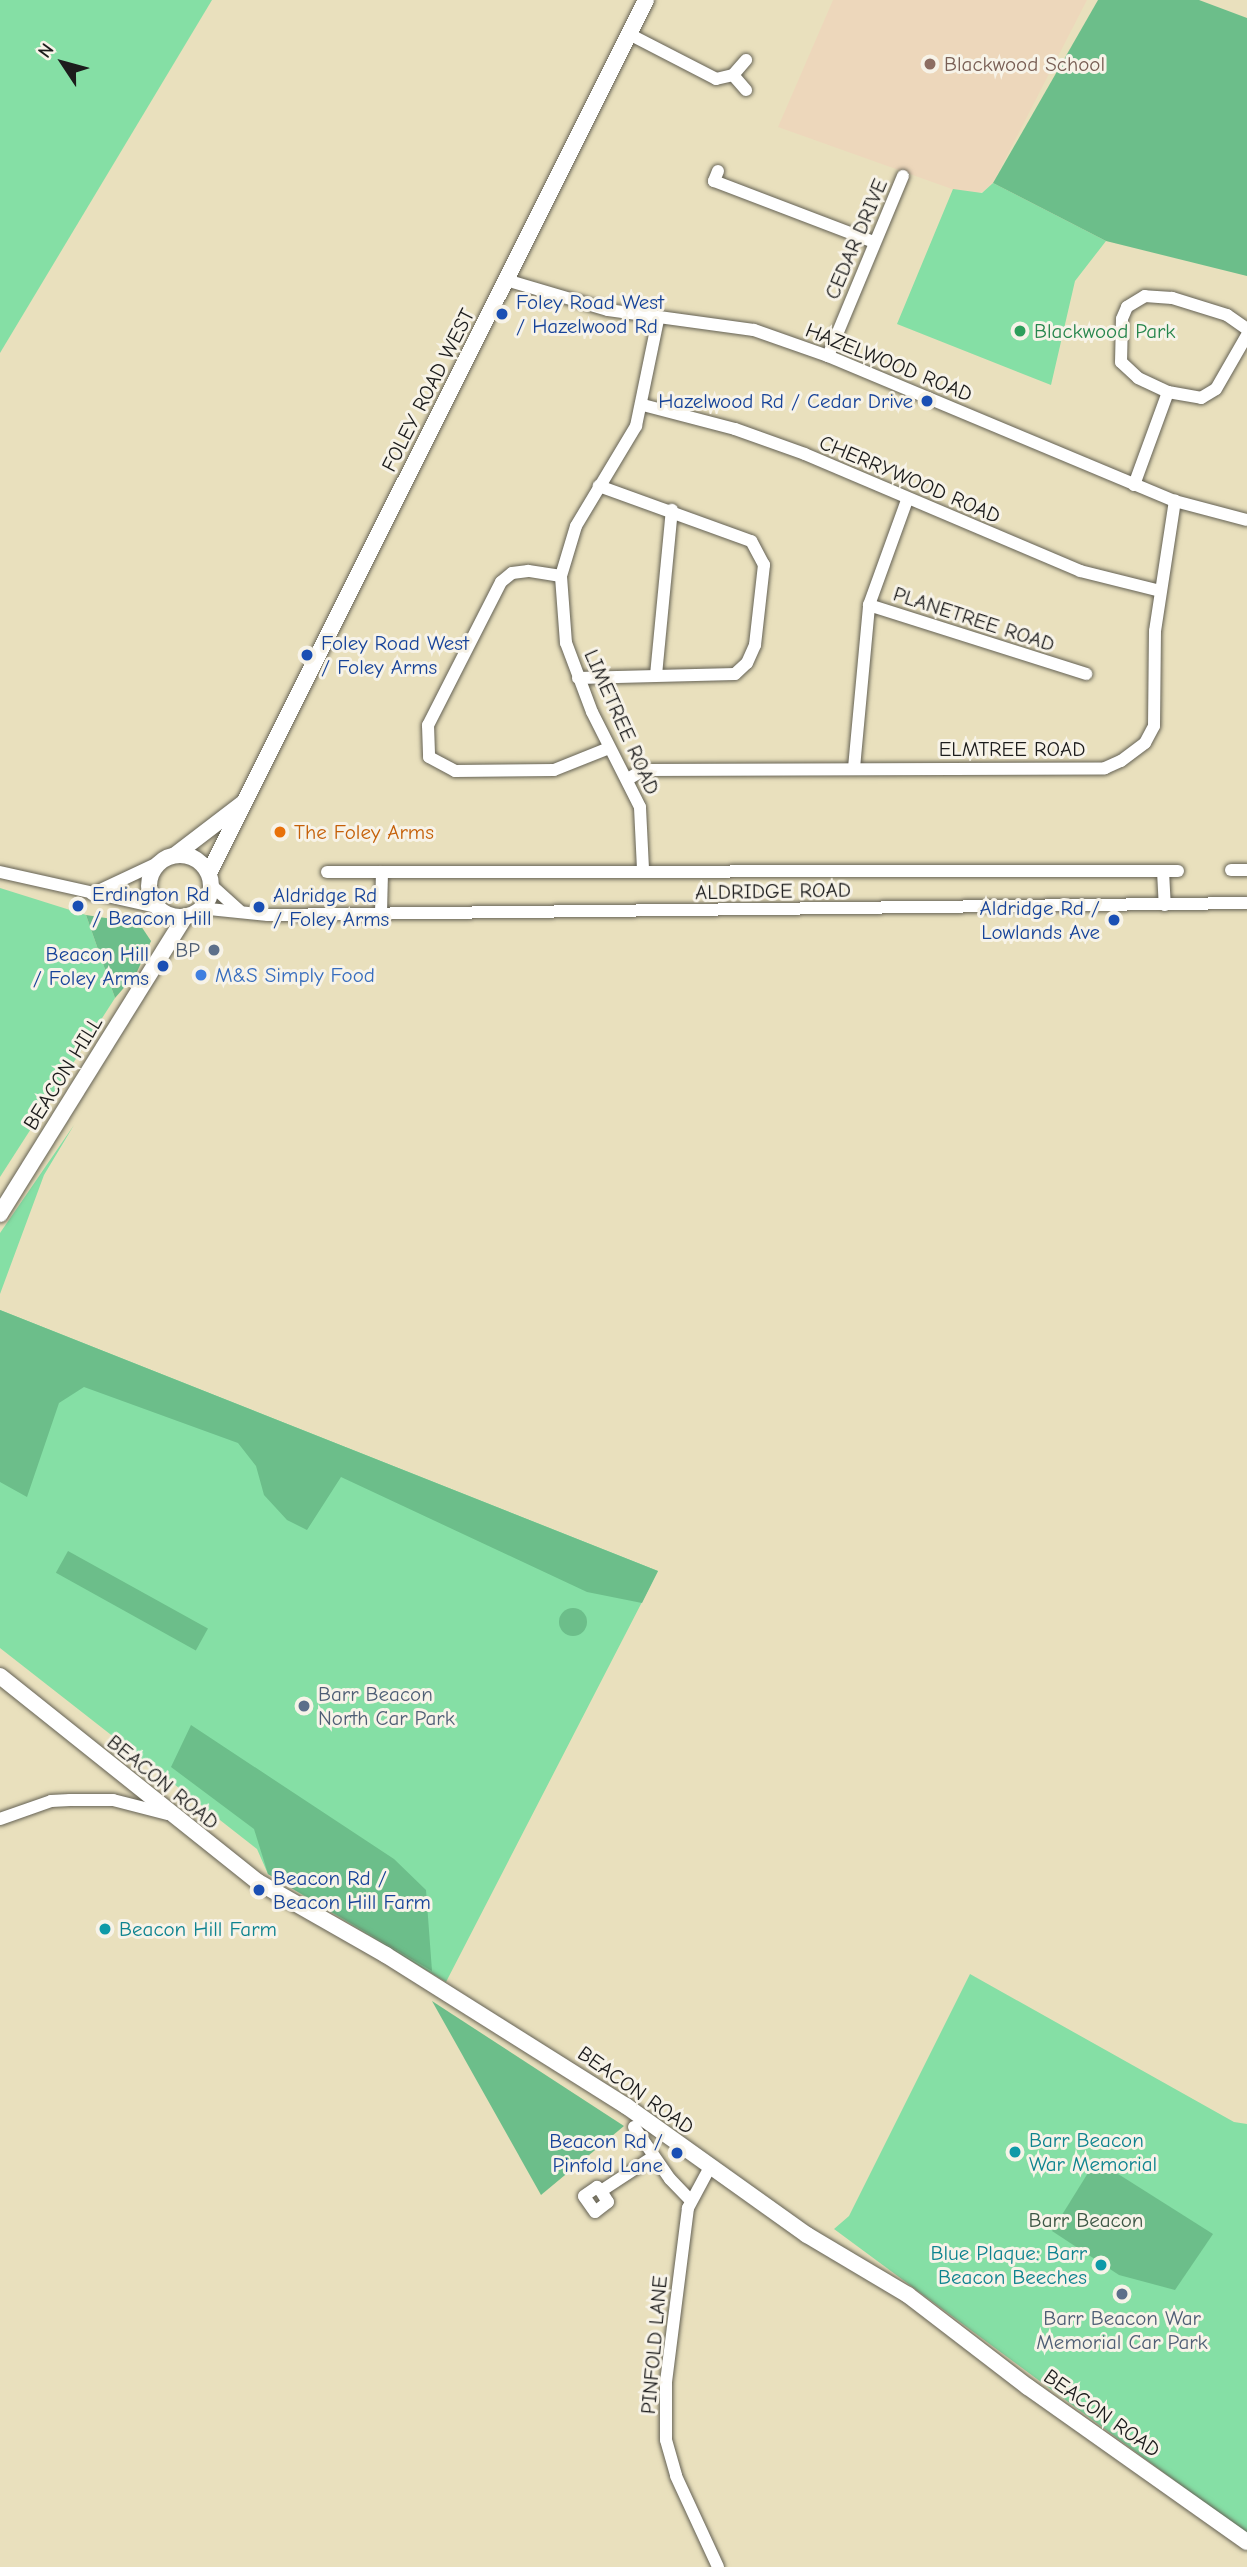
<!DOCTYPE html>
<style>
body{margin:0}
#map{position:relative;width:1247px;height:2567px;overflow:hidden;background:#e9e0bd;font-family:"Comic Neue",sans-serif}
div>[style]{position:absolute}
.built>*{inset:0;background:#edd7bb}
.green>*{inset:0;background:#85dfa5}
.forest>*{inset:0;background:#6cbe8a;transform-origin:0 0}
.round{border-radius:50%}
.roads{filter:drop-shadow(0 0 2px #646154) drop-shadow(0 0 2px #646154)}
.minor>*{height:12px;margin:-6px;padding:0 6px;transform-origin:6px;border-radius:6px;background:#fff}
.major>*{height:16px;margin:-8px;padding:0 8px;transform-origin:8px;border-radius:8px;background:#fff}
.major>.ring{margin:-8px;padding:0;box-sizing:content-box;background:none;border:16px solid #fff;border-radius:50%}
.dots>*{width:19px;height:19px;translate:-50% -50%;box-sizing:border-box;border:4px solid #f7f3e8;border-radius:50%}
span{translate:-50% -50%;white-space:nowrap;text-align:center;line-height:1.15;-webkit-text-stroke:6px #f7f3e8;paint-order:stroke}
.education-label{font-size:21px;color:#785e54}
.left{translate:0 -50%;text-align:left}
.street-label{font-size:21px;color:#1c1c1c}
.transit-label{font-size:21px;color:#164399}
.right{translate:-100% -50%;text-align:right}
.leisure-label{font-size:21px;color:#27864d}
.food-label{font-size:21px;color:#c56008}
.service-label{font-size:21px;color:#4e5e75}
.shop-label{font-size:21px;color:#366cbe}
.culture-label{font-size:21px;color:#0d838f}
.park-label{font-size:21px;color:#3c5645}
.north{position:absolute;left:28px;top:28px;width:70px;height:70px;-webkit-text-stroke:5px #f7f3e8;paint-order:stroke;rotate:306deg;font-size:19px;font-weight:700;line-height:28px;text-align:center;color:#1c1c1c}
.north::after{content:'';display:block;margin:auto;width:24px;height:32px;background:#1c1c1c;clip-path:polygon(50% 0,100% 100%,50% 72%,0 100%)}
</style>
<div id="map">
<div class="built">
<i style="clip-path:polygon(833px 0,1087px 0,993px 183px,982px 192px,966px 194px,778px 127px)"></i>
</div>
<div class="green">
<i style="clip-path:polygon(0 0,212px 0,0 353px)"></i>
<i style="clip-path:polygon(993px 183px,1106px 241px,1075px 281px,1051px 385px,897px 324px,953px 189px,982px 193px)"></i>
<i style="clip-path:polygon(0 888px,86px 915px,115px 998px,0 1177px)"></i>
<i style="clip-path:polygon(74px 1125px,44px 1175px,0 1294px,0 1233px)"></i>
<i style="clip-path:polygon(0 1310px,658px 1571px,446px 1982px,268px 1874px,257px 1849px,0 1648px)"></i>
<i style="clip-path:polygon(970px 1974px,1234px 2122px,1247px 2124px,1247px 2534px,834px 2229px,849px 2216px)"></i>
</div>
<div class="forest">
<i style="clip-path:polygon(1098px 0,1199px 0,1247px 18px,1247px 276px,1106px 241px,993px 183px)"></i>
<i style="clip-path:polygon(86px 915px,139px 923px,151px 941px,136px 974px,115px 998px)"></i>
<i style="clip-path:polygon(0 1310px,658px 1571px,642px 1603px,587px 1592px,341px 1477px,307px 1530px,287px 1520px,264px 1495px,256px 1466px,238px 1443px,84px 1387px,59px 1403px,27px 1497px,0 1482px)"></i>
<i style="left:68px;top:1551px;width:160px;height:25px;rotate:29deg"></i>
<i class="round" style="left:559px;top:1608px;width:28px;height:28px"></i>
<i style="clip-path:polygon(191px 1725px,394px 1859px,426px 1890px,432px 1971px,268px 1874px,254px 1829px,171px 1767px)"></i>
<i style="clip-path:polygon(432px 2001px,624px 2126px,541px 2195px)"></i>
<i style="clip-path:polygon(1096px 2160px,1213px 2234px,1175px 2290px,1119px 2275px,1052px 2231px)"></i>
</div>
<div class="roads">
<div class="minor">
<i style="left:629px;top:34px;width:98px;rotate:27.3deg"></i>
<i style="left:716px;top:79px;width:17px;rotate:-13deg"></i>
<i style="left:733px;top:75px;width:20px;rotate:-49deg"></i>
<i style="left:733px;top:75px;width:20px;rotate:49deg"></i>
<i style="left:718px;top:171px;width:11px;rotate:112deg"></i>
<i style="left:714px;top:181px;width:171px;rotate:20.9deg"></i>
<i style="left:506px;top:280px;width:106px;rotate:16.4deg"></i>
<i style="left:608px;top:310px;width:147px;rotate:7.8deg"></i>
<i style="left:754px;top:330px;width:78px;rotate:19.4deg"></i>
<i style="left:828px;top:356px;width:376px;rotate:22.7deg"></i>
<i style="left:1175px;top:501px;width:74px;rotate:14.8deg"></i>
<i style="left:1247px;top:329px;width:24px;rotate:-145deg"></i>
<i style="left:1227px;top:315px;width:58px;rotate:-162.8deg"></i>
<i style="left:1172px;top:298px;width:27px;rotate:-176deg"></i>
<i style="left:1145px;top:296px;width:21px;rotate:149deg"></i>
<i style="left:1127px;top:307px;width:13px;rotate:113deg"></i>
<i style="left:1122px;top:319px;width:43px;rotate:91.3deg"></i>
<i style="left:1121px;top:362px;width:23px;rotate:43deg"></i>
<i style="left:1138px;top:378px;width:33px;rotate:25deg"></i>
<i style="left:1168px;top:392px;width:34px;rotate:10deg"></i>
<i style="left:1201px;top:398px;width:17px;rotate:-31deg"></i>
<i style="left:1216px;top:389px;width:62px;rotate:-60.1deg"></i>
<i style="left:828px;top:356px;width:195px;rotate:-67.4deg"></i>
<i style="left:643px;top:405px;width:95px;rotate:14.6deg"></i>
<i style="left:735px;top:429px;width:74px;rotate:19.7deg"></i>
<i style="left:805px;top:454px;width:299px;rotate:23deg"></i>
<i style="left:1080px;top:571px;width:82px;rotate:14deg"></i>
<i style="left:1134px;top:485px;width:99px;rotate:-69.9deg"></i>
<i style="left:561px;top:576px;width:33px;rotate:-171deg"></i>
<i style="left:528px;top:571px;width:16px;rotate:173deg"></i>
<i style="left:512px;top:573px;width:14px;rotate:141deg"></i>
<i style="left:501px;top:582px;width:161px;rotate:117deg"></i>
<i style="left:428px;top:725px;width:32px;rotate:88deg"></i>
<i style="left:429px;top:757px;width:30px;rotate:28deg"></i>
<i style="left:455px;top:771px;width:99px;rotate:-0.6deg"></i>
<i style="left:554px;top:770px;width:59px;rotate:-21.8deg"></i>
<i style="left:869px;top:605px;width:228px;rotate:17.6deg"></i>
<i style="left:656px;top:675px;width:166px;rotate:-84.5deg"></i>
<i style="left:578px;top:678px;width:157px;rotate:-1.5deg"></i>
<i style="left:735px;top:674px;width:16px;rotate:-43deg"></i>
<i style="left:747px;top:663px;width:20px;rotate:-66deg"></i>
<i style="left:755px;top:645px;width:81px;rotate:-83.6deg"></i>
<i style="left:764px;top:565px;width:27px;rotate:-118deg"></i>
<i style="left:751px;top:541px;width:162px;rotate:-160.1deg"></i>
<i style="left:854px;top:768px;width:164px;rotate:-84.7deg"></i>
<i style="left:869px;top:605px;width:112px;rotate:-70.1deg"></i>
<i style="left:628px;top:779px;width:17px;rotate:-31deg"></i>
<i style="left:643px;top:770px;width:462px;rotate:-0.2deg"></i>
<i style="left:1105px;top:768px;width:17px;rotate:-24deg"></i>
<i style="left:1121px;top:761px;width:30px;rotate:-37deg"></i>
<i style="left:1145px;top:743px;width:19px;rotate:-62deg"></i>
<i style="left:1154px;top:726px;width:95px;rotate:-89.4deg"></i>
<i style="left:1155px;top:631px;width:132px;rotate:-81.3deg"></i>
<i style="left:643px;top:869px;width:62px;rotate:-92.8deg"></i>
<i style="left:640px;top:807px;width:106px;rotate:-116.8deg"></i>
<i style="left:592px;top:712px;width:74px;rotate:-110.6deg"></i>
<i style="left:566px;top:643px;width:67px;rotate:-94.3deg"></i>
<i style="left:561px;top:576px;width:52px;rotate:-73.3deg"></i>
<i style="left:576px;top:526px;width:117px;rotate:-59deg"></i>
<i style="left:636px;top:426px;width:108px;rotate:-78.3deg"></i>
<i style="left:1231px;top:870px;width:16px"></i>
<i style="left:1163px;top:871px;width:34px;rotate:87deg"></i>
<i style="left:0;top:872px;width:161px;rotate:12.6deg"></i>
<i style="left:327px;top:872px;width:851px;rotate:-0.07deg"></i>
<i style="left:211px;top:885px;width:38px;rotate:42deg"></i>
<i style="left:92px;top:894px;width:73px;rotate:-25.2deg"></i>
<i style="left:194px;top:913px;width:16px;rotate:-15deg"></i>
<i style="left:209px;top:909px;width:59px;rotate:5.8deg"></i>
<i style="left:268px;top:915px;width:979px;rotate:-0.7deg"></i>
<i style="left:381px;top:913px;width:41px;rotate:-88.6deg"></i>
<i style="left:0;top:1819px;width:54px;rotate:-19.4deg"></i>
<i style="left:51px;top:1801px;width:19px;rotate:-3deg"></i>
<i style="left:70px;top:1800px;width:43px"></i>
<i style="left:113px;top:1800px;width:57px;rotate:14.3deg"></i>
<i style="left:634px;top:2127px;width:63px;rotate:55.3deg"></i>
<i style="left:670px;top:2179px;width:30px;rotate:46deg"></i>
<i style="left:710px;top:2167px;width:47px;rotate:118.2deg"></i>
<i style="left:688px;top:2208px;width:176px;rotate:97.2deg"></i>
<i style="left:666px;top:2383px;width:57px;rotate:90deg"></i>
<i style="left:666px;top:2440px;width:37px;rotate:74deg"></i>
<i style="left:676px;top:2476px;width:100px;rotate:65.2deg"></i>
<i style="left:601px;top:2191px;width:13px;rotate:58deg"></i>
<i style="left:608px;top:2202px;width:16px;rotate:142deg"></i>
<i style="left:595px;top:2212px;width:19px;rotate:-125deg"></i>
<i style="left:584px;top:2196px;width:16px;rotate:-35deg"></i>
<i style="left:597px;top:2187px;width:6px;rotate:45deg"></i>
<i style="left:601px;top:2191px;width:62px;rotate:-33.2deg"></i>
</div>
<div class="major">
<i class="ring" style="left:149px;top:855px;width:46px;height:46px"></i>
<i style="left:175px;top:855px;width:86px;rotate:-37.4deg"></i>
<i style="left:209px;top:873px;width:976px;rotate:-63.41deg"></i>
<i style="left:0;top:1214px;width:350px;rotate:-58.1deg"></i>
<i style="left:0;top:1676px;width:330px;rotate:38.6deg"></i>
<i style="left:258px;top:1882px;width:147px;rotate:29.7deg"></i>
<i style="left:386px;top:1955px;width:284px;rotate:32.2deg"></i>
<i style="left:626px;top:2106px;width:222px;rotate:35.5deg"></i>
<i style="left:807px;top:2235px;width:117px;rotate:30.7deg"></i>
<i style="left:908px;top:2295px;width:151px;rotate:37.5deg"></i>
<i style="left:1028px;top:2387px;width:268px;rotate:35.3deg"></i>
</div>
</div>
<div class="dots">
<i style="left:930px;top:64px;background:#8d6e63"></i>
<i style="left:502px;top:314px;background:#1a4fb4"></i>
<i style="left:1020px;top:331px;background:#2e9e5b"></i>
<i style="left:927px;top:401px;background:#1a4fb4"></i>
<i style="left:307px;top:655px;background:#1a4fb4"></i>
<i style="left:280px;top:832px;background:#e8710a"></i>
<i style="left:78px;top:906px;background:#1a4fb4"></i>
<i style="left:259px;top:907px;background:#1a4fb4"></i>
<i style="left:1114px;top:920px;background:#1a4fb4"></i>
<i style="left:214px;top:950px;background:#5c6f8a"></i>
<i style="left:163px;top:966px;background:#1a4fb4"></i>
<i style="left:201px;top:975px;background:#3f7fe0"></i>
<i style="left:304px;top:1706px;background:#5c6f8a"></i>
<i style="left:259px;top:1890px;background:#1a4fb4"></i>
<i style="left:105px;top:1929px;background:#0f9aa8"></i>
<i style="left:1015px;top:2152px;background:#0f9aa8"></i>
<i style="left:677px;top:2153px;background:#1a4fb4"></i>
<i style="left:1101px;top:2265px;background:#0f9aa8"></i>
<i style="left:1122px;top:2294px;background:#5c6f8a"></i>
</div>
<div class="education-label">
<span class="left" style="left:944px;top:64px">Blackwood School</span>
</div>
<div class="street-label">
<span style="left:856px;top:239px;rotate:-67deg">CEDAR DRIVE</span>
<span style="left:889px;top:362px;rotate:22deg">HAZELWOOD ROAD</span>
<span style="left:428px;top:390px;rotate:-63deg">FOLEY ROAD WEST</span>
<span style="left:910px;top:479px;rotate:23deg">CHERRYWOOD ROAD</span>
<span style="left:974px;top:619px;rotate:18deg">PLANETREE ROAD</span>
<span style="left:622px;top:722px;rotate:66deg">LIMETREE ROAD</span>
<span style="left:1012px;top:749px">ELMTREE ROAD</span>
<span style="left:773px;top:891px;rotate:-1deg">ALDRIDGE ROAD</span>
<span style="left:63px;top:1073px;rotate:-58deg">BEACON HILL</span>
<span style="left:163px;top:1782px;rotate:39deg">BEACON ROAD</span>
<span style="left:636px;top:2090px;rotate:35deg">BEACON ROAD</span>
<span style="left:654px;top:2345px;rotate:-85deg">PINFOLD LANE</span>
<span style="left:1102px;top:2413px;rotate:35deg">BEACON ROAD</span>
</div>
<div class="transit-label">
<span class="left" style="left:516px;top:314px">Foley Road West<br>/ Hazelwood Rd</span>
<span class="right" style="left:913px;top:401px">Hazelwood Rd / Cedar Drive</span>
<span class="left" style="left:321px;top:655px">Foley Road West<br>/ Foley Arms</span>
<span class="left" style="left:92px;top:906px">Erdington Rd<br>/ Beacon Hill</span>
<span class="left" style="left:273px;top:907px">Aldridge Rd<br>/ Foley Arms</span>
<span class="right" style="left:1100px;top:920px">Aldridge Rd /<br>Lowlands Ave</span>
<span class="right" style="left:149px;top:966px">Beacon Hill<br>/ Foley Arms</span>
<span class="left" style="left:273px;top:1890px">Beacon Rd /<br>Beacon Hill Farm</span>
<span class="right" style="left:663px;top:2153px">Beacon Rd /<br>Pinfold Lane</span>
</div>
<div class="leisure-label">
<span class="left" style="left:1034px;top:331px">Blackwood Park</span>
</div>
<div class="food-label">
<span class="left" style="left:294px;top:832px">The Foley Arms</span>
</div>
<div class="service-label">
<span class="right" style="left:200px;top:950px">BP</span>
<span class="left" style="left:318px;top:1706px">Barr Beacon<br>North Car Park</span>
<span style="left:1122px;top:2330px">Barr Beacon War<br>Memorial Car Park</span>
</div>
<div class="shop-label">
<span class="left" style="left:215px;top:975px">M&amp;S Simply Food</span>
</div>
<div class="culture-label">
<span class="left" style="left:119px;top:1929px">Beacon Hill Farm</span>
<span class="left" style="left:1029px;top:2152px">Barr Beacon<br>War Memorial</span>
<span class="right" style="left:1087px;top:2265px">Blue Plaque: Barr<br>Beacon Beeches</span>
</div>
<div class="park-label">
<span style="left:1086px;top:2220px">Barr Beacon</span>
</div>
<div class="north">N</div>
</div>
